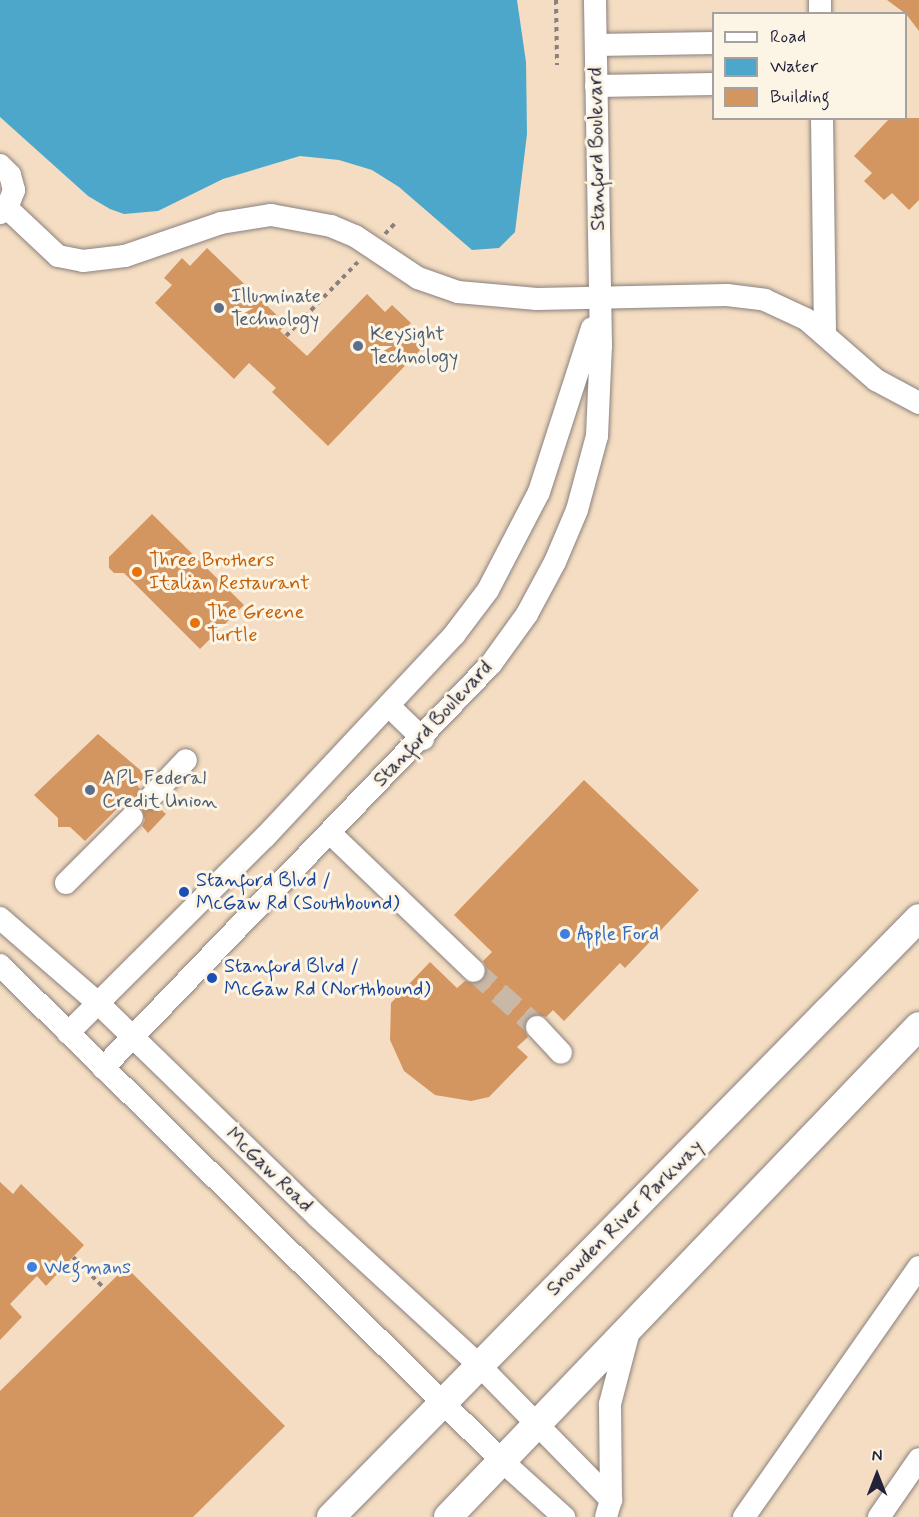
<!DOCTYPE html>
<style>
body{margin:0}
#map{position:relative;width:919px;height:1517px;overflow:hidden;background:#f4ddc2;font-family:Mynerve,sans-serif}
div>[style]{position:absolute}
.water>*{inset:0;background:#4da7cb}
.building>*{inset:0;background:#d49661}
.minor-tunnel>*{height:22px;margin-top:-11px;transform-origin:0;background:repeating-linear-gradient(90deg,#cab8a7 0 22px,transparent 0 33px)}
.path>*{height:4px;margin-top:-2px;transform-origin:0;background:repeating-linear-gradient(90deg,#8b807e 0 4.5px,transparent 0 9px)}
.roads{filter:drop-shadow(0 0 2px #8b807e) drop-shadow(0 0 2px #8b807e)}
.minor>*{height:22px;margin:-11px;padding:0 11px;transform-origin:11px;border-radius:11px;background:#fff}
.major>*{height:28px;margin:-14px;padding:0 14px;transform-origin:14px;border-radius:14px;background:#fff}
.dots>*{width:16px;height:16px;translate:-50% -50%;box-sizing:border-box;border:3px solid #fcf5e5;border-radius:50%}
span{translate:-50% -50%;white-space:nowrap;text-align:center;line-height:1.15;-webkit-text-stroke:6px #fcf5e5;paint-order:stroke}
.street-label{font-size:20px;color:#22223b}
.service-label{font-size:20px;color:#4e5e75}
.left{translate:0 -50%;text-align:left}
.food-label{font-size:20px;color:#c56008}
.transit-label{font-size:20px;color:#164399}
.shop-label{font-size:20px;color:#366cbe}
.legend{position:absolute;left:712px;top:12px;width:195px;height:108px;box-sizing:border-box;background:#fcf5e5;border:2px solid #a5a1a1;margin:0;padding:8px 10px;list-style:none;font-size:18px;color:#22223b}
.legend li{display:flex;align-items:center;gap:12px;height:30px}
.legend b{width:30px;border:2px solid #a5a1a1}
.north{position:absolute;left:847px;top:1445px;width:60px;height:60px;-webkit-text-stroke:4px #fcf5e5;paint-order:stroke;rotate:0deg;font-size:16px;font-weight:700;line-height:24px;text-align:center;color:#22223b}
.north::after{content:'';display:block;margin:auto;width:21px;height:27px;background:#22223b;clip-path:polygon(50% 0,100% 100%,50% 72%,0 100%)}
</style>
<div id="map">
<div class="water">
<i style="clip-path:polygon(0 0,517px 0,526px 62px,527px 134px,515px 232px,499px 248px,472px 250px,399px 187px,372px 170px,339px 160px,300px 156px,223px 179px,158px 211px,124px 214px,110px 209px,88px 196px,0 117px)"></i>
</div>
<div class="building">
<i style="clip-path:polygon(887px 0,919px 0,919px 31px,906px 14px)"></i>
<i style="clip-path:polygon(890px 118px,919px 118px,919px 200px,909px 210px,892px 193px,884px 200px,864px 181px,872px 173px,854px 156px)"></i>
<i style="clip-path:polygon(207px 248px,286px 324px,280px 331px,307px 356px,367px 294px,385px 312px,392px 305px,411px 323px,404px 330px,423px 347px,328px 446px,272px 392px,276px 388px,249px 363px,234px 379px,155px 303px,172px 285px,164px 278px,182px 258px,190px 266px)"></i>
<i style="clip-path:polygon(152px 514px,244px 605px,200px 649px,124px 573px,114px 573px,109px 568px,109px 557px)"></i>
<i style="clip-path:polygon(98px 734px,146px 775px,137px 785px,140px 789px,137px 795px,140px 806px,120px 806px,85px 841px,70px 827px,58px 827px,58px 818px,34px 795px)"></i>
<i style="clip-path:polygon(584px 780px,699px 890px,625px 968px,620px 963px,564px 1021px,553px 1010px,546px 1017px,535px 1014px,527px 1018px,524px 1029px,528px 1037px,517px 1047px,528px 1057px,489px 1097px,471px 1101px,435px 1095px,404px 1071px,390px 1040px,391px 1003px,430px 962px,457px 988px,465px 981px,477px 984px,484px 980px,487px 968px,483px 961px,492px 952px,454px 915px)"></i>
<i style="clip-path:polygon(159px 808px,166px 814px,148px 833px,142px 826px,145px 820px,142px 809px)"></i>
<i style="clip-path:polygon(0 1182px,13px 1194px,21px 1184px,84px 1245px,46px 1286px,37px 1276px,10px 1304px,22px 1317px,0 1340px)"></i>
<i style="clip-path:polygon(126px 1267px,285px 1426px,193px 1517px,0 1517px,0 1391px)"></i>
</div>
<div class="minor-tunnel">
<i style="left:474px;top:971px;width:84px;rotate:41.6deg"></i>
</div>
<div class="path">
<i style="left:556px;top:0;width:65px;rotate:89.1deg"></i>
<i style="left:385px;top:234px;width:18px;rotate:-47deg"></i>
<i style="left:286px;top:336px;width:103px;rotate:-45.8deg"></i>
<i style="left:73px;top:1257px;width:44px;rotate:45deg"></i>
</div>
<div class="roads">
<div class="minor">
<i style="left:820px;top:0;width:14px;rotate:90deg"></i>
<i style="left:596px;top:45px;width:118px;rotate:-1deg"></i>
<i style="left:596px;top:86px;width:118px;rotate:-1deg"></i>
<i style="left:822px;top:118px;width:216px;rotate:89.2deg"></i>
<i style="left:0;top:165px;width:14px;rotate:45deg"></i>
<i style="left:10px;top:175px;width:16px;rotate:75deg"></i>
<i style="left:14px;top:190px;width:19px;rotate:111deg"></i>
<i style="left:7px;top:208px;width:9px;rotate:144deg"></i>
<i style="left:7px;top:208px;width:70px;rotate:43.3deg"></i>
<i style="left:58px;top:256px;width:25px;rotate:11deg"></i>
<i style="left:83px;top:261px;width:42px;rotate:-6.8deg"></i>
<i style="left:125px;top:256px;width:102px;rotate:-19deg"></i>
<i style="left:221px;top:223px;width:51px;rotate:-9.1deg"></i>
<i style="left:271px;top:215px;width:61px;rotate:10.4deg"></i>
<i style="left:331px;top:226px;width:26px;rotate:23deg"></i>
<i style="left:355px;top:236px;width:76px;rotate:33.7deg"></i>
<i style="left:418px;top:278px;width:42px;rotate:19.3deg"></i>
<i style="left:458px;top:292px;width:79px;rotate:5.1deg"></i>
<i style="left:537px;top:299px;width:190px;rotate:-1.2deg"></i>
<i style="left:727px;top:295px;width:38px;rotate:7deg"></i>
<i style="left:765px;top:300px;width:45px;rotate:24.9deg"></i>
<i style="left:806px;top:319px;width:93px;rotate:41.1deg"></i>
<i style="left:876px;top:380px;width:49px;rotate:28.1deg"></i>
<i style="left:390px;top:707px;width:46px;rotate:44.1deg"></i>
<i style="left:150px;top:798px;width:52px;rotate:-46.5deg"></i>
<i style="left:330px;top:833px;width:199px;rotate:43.8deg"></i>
<i style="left:66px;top:883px;width:93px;rotate:-45deg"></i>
<i style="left:0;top:918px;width:131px;rotate:41deg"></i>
<i style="left:99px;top:1004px;width:305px;rotate:44.2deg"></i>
<i style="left:318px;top:1217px;width:219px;rotate:42.6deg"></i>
<i style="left:479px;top:1365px;width:189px;rotate:45.6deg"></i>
<i style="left:0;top:965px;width:706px;rotate:44.66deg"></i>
<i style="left:502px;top:1461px;width:84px;rotate:42.1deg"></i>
<i style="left:537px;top:1027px;width:35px;rotate:47deg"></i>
<i style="left:68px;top:1033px;width:278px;rotate:-44.9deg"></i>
<i style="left:265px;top:837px;width:277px;rotate:-46.9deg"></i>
<i style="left:454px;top:635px;width:56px;rotate:-52.9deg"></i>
<i style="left:488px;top:590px;width:110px;rotate:-62.5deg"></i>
<i style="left:539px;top:492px;width:172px;rotate:-72.1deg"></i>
<i style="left:103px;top:1068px;width:560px;rotate:-46.16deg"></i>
<i style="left:491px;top:664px;width:62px;rotate:-54.2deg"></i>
<i style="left:527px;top:614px;width:59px;rotate:-61.7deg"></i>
<i style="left:555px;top:562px;width:56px;rotate:-67.1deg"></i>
<i style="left:577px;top:510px;width:77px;rotate:-74.9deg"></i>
<i style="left:597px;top:436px;width:90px;rotate:-87.5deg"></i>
<i style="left:601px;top:346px;width:346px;rotate:-91deg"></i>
<i style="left:606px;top:1517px;width:18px;rotate:-74deg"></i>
<i style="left:611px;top:1500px;width:96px;rotate:-90.6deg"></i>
<i style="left:610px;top:1404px;width:80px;rotate:-75.4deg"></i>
<i style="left:744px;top:1517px;width:305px;rotate:-55deg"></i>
<i style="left:879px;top:1517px;width:70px;rotate:-55.4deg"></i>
</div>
<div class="major">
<i style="left:331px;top:1517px;width:839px;rotate:-45.53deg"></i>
<i style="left:448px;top:1517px;width:680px;rotate:-46.19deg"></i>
</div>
</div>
<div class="dots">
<i style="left:219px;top:308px;background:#5c6f8a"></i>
<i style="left:358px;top:346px;background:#5c6f8a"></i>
<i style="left:137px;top:572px;background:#e8710a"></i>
<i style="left:195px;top:623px;background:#e8710a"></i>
<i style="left:90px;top:790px;background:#5c6f8a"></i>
<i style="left:184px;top:892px;background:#1a4fb4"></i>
<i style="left:565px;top:934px;background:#3f7fe0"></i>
<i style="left:212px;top:978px;background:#1a4fb4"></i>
<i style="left:32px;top:1267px;background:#3f7fe0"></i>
</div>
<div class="street-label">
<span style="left:597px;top:149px;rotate:-91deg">Stanford Boulevard</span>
<span style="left:433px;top:724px;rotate:-47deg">Stanford Boulevard</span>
<span style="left:269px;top:1170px;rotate:44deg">McGaw Road</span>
<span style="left:625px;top:1218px;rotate:-45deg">Snowden River Parkway</span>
</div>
<div class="service-label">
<span class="left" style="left:231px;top:308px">Illuminate<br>Technology</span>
<span class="left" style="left:370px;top:346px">Keysight<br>Technology</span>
<span class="left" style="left:102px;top:790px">APL Federal<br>Credit Union</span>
</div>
<div class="food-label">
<span class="left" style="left:149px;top:572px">Three Brothers<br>Italian Restaurant</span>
<span class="left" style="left:207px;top:624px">The Greene<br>Turtle</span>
</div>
<div class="transit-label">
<span class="left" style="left:196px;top:892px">Stanford Blvd /<br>McGaw Rd (Southbound)</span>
<span class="left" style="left:224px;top:978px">Stanford Blvd /<br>McGaw Rd (Northbound)</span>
</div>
<div class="shop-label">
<span class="left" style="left:577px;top:934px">Apple Ford</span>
<span class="left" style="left:44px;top:1267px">Wegmans</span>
</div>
<ul class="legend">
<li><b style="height:8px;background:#fff"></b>Road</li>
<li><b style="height:16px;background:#4da7cb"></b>Water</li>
<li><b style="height:16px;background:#d49661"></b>Building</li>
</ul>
<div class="north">N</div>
</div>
